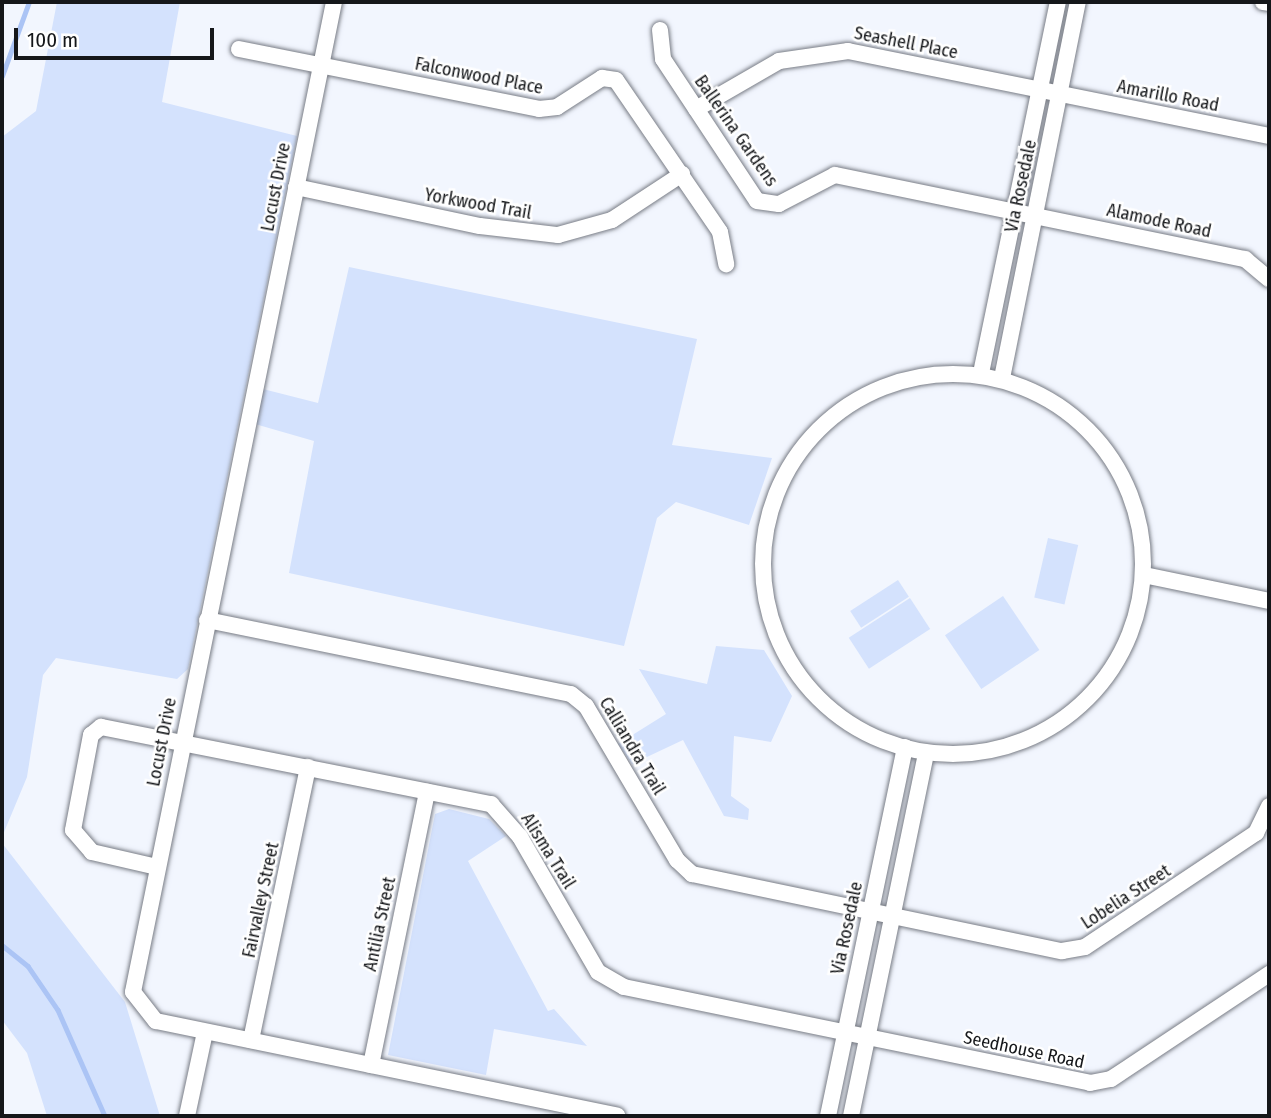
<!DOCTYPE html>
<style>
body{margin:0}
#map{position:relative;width:1271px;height:1118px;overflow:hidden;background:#f2f6fe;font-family:"Fira Sans Condensed",sans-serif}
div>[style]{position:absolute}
.green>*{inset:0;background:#d4e2fd;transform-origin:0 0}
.stream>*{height:4.5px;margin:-2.25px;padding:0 2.25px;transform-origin:2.25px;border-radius:2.25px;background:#abc4f5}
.roads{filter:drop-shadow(0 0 2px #787c85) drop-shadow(0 0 2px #787c85)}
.minor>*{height:16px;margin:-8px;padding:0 8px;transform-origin:8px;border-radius:8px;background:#fff}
.minor>.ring{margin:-8px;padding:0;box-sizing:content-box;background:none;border:16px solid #fff;border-radius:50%}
span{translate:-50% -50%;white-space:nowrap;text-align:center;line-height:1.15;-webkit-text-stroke:5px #fff;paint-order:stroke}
.street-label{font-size:18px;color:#15171a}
.frame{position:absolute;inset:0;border:4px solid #15171a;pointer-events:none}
.scale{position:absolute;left:14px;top:28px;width:200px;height:32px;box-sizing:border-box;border:4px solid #15171a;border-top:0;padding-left:9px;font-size:21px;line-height:24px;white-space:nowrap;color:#15171a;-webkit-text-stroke:5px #fff;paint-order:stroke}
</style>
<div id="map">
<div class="green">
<i style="clip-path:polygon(57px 2px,180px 2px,162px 102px,297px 136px,188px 669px,177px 679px,56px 658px,43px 675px,27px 777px,2px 837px,2px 137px,36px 111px)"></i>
<i style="clip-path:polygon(349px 267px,697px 339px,672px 445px,772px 458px,749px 525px,676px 502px,657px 518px,624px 646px,289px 573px,314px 441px,255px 424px,263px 389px,318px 403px)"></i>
<i style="left:1048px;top:538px;width:31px;height:61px;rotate:13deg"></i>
<i style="left:898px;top:580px;width:20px;height:57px;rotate:57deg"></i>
<i style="left:1003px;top:596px;width:65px;height:70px;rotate:56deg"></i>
<i style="left:910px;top:598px;width:37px;height:73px;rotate:57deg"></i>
<i style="clip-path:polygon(716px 646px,764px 650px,792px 696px,771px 742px,734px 736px,731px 796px,749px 809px,748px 820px,724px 816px,683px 740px,632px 764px,618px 744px,666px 714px,639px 669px,707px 684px)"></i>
<i style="clip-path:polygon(449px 809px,489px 819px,506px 836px,468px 861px,548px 1011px,554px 1009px,587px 1046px,494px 1029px,486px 1075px,388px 1055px,435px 814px)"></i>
<i style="clip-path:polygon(2px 843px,125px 1002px,160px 1116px,47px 1116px,27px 1053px,2px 1020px)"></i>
</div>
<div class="stream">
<i style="left:2px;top:76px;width:79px;rotate:-70deg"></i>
<i style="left:2px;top:945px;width:33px;rotate:39deg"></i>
<i style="left:28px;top:966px;width:53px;rotate:55.7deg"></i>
<i style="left:58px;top:1010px;width:116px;rotate:66.1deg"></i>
</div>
<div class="roads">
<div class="minor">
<i style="left:334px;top:2px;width:1010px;rotate:101.48deg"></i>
<i style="left:133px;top:992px;width:37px;rotate:52deg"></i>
<i style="left:156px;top:1021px;width:471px;rotate:11.6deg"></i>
<i style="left:1263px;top:2px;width:6px;rotate:9deg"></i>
<i style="left:660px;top:30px;width:29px;rotate:84deg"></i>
<i style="left:663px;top:59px;width:170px;rotate:56.5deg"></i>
<i style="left:757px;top:201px;width:22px;rotate:8deg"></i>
<i style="left:779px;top:204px;width:63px;rotate:-27.4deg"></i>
<i style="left:835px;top:175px;width:419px;rotate:11.6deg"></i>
<i style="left:1245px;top:259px;width:31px;rotate:40deg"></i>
<i style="left:239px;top:49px;width:306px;rotate:11.3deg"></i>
<i style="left:539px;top:109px;width:18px;rotate:-6deg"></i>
<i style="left:557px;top:107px;width:54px;rotate:-32.8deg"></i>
<i style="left:602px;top:78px;width:14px;rotate:8deg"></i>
<i style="left:616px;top:80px;width:184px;rotate:55.6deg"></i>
<i style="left:720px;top:232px;width:33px;rotate:79deg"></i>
<i style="left:696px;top:109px;width:96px;rotate:-30deg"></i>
<i style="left:779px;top:61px;width:70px;rotate:-8.2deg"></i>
<i style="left:848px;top:51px;width:429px;rotate:11.4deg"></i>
<i style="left:296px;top:187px;width:188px;rotate:12deg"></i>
<i style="left:480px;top:226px;width:79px;rotate:6.6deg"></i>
<i style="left:558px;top:235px;width:56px;rotate:-15.5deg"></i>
<i style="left:612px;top:220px;width:84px;rotate:-33.3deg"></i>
<i style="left:981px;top:373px;width:379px;rotate:-78.3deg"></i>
<i class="ring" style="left:763px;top:374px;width:364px;height:364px"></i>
<i style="left:1002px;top:378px;width:384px;rotate:-78.6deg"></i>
<i style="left:1144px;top:575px;width:128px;rotate:11.7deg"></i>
<i style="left:207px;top:620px;width:371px;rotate:11.5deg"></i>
<i style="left:571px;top:694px;width:19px;rotate:39deg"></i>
<i style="left:586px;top:706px;width:179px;rotate:59.4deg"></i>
<i style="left:677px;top:860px;width:21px;rotate:43deg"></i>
<i style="left:692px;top:874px;width:378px;rotate:11.8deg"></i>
<i style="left:1062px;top:951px;width:23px;rotate:-10deg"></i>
<i style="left:1085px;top:947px;width:206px;rotate:-33.7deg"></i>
<i style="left:1256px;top:833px;width:30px;rotate:-64deg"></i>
<i style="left:157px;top:867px;width:67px;rotate:-167deg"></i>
<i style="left:92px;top:852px;width:29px;rotate:-131deg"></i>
<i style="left:73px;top:830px;width:97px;rotate:-79.3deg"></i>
<i style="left:91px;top:735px;width:13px;rotate:-39deg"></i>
<i style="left:101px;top:727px;width:398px;rotate:11.2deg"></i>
<i style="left:491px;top:804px;width:44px;rotate:48.7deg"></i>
<i style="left:520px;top:837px;width:156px;rotate:60deg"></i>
<i style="left:598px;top:972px;width:30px;rotate:30deg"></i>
<i style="left:624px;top:987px;width:476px;rotate:11.6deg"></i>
<i style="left:1090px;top:1083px;width:21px;rotate:-11deg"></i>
<i style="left:1111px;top:1079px;width:190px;rotate:-33.6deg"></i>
<i style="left:251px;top:1040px;width:279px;rotate:-78.2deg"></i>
<i style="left:371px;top:1065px;width:279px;rotate:-78.4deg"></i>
<i style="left:187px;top:1116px;width:86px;rotate:-77.9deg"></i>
<i style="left:828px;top:1116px;width:377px;rotate:-78.2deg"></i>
<i style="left:851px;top:1116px;width:371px;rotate:-78.3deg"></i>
</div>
</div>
<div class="street-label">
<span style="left:906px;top:43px;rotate:11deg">Seashell Place</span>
<span style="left:479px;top:76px;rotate:11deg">Falconwood Place</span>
<span style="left:1168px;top:96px;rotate:11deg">Amarillo Road</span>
<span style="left:736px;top:131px;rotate:55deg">Ballerina Gardens</span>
<span style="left:1021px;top:186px;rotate:-78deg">Via Rosedale</span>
<span style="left:276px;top:187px;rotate:-79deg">Locust Drive</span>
<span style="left:478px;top:204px;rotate:10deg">Yorkwood Trail</span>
<span style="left:1159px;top:221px;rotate:12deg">Alamode Road</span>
<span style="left:162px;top:742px;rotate:-79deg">Locust Drive</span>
<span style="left:632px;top:746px;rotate:59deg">Calliandra Trail</span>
<span style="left:548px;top:851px;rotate:58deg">Alisma Trail</span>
<span style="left:1126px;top:897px;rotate:-33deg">Lobelia Street</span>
<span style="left:261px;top:900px;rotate:-78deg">Fairvalley Street</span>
<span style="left:380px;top:924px;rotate:-78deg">Antilia Street</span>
<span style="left:847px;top:928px;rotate:-78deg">Via Rosedale</span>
<span style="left:1024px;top:1050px;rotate:12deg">Seedhouse Road</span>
</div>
<div class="frame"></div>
<div class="scale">100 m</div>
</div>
